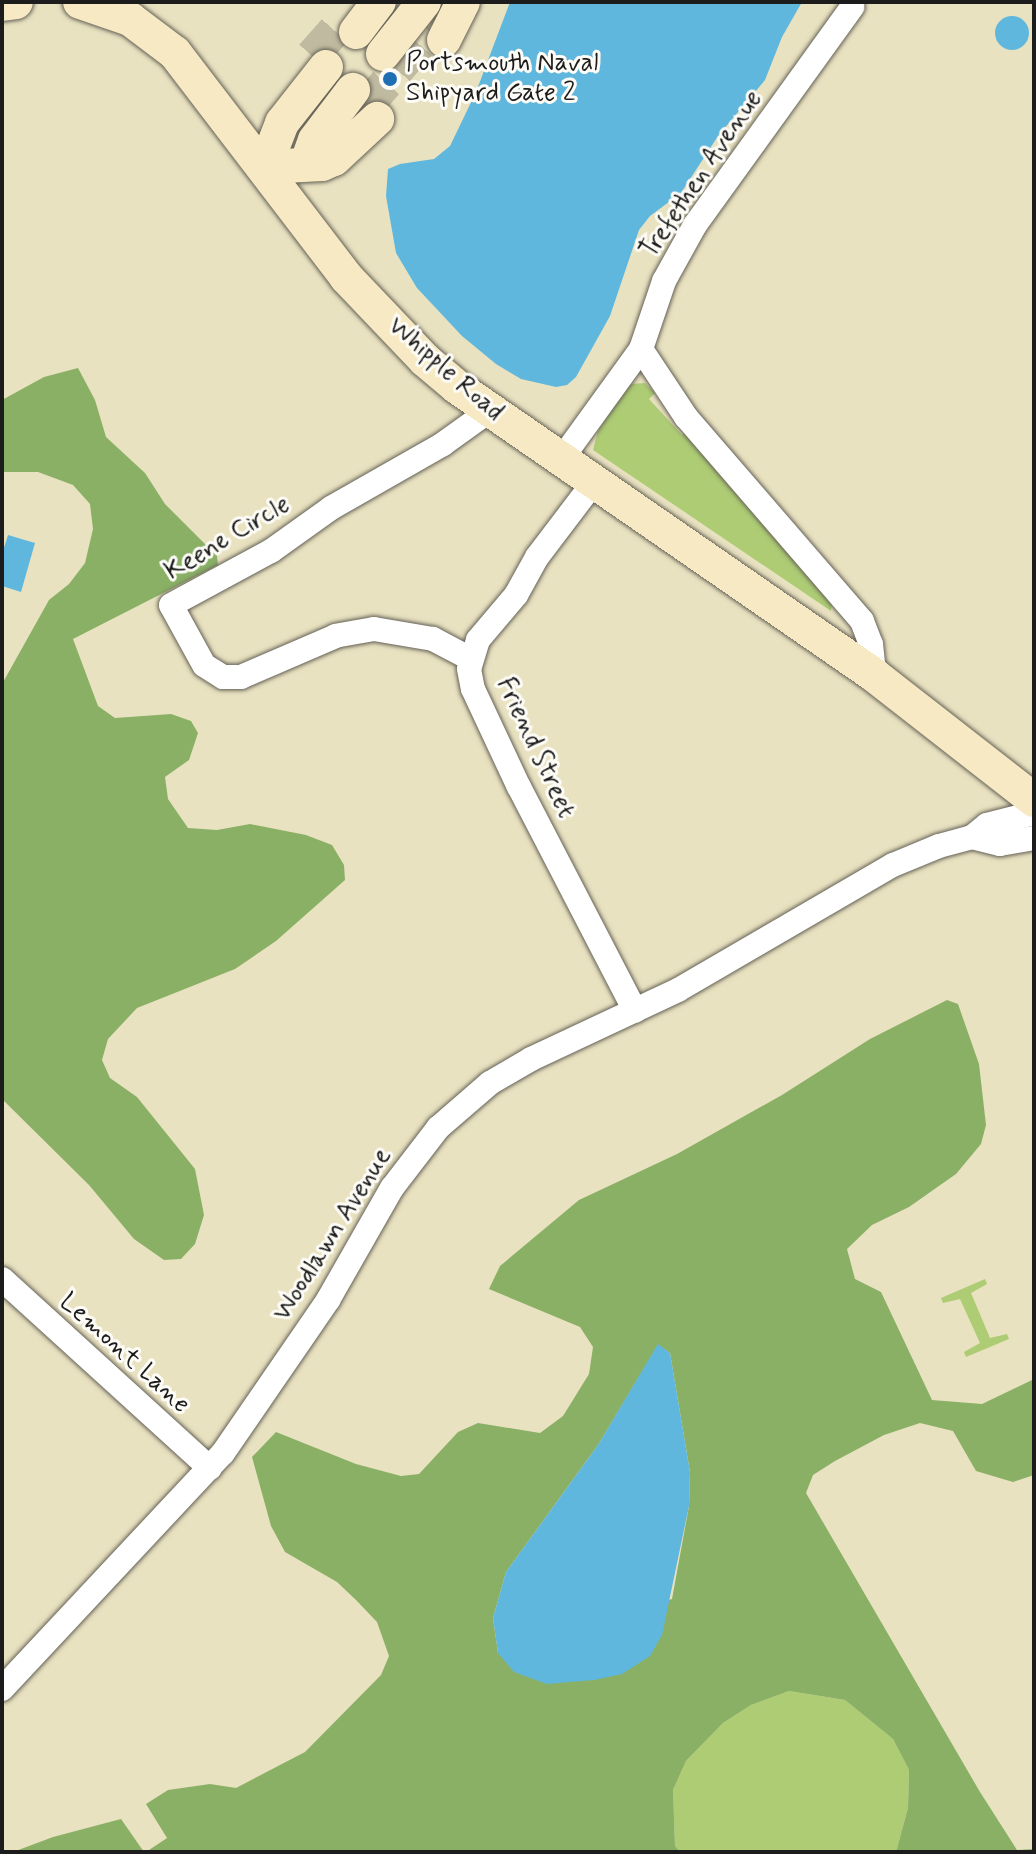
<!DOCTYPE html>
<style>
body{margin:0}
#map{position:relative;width:1036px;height:1854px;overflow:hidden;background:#e9e2c1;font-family:Mynerve,sans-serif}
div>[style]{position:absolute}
.green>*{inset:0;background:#adcc74}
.forest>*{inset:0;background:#8ab066}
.water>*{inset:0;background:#60b7dd}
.round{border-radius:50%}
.secondary-tunnel>*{height:34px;margin-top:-17px;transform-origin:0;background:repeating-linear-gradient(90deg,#c0baa0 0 34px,transparent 0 51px)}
.roads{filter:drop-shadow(0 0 2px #646156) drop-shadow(0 0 2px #646156)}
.street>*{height:24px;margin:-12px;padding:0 12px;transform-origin:12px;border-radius:12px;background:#fff}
.secondary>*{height:34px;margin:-17px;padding:0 17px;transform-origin:17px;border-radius:17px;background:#f7e9c3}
.dots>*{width:22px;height:22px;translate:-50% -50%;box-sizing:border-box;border:4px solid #fdfcf7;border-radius:50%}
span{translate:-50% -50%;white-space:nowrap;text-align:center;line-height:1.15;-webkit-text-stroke:6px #fdfcf7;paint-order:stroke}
.poi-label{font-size:26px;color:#1c1c1c}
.left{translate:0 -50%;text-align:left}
.street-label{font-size:26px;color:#1c1c1c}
.frame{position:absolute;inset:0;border:4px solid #1c1c1c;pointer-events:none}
</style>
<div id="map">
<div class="green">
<i style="clip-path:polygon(645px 383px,655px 393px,649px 399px,682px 435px,687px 431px,832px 600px,831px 611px,593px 450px,598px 431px,629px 384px)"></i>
<i style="clip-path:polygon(985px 1279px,987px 1284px,971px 1293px,990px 1338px,1007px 1334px,1009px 1339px,966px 1357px,964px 1352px,980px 1343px,960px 1299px,943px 1303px,941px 1298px)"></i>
<i style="clip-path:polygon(789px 1691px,845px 1700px,893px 1739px,909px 1770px,908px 1808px,896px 1852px,680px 1852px,675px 1846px,673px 1790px,686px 1761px,723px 1723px,751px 1705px)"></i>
</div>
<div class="forest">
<i style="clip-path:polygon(78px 368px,95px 400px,106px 437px,145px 473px,165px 504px,217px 556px,218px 565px,73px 639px,98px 706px,115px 718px,171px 714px,191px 721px,198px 733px,189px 760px,165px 777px,168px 799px,188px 828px,217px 830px,250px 824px,306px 835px,332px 845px,344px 865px,345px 880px,276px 941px,235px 969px,137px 1008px,108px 1039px,102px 1060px,110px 1078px,137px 1097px,195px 1169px,204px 1215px,195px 1244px,181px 1259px,164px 1260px,134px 1239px,89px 1185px,2px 1099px,2px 684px,49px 600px,69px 584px,85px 563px,93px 529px,90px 504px,73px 485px,38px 472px,2px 472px,2px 400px,44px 377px)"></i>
<i style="clip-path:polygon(evenodd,947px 1000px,958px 1004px,979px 1064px,986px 1125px,981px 1144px,956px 1174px,909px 1207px,872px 1225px,847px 1249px,855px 1279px,881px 1292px,932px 1400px,982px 1404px,1034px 1379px,1034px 1475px,1013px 1482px,976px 1471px,953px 1431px,920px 1423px,884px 1435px,835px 1461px,813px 1475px,806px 1493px,980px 1792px,1017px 1850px,1034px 1849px,1034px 1852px,896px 1852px,908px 1808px,909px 1770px,893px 1739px,845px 1700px,789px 1691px,751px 1705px,723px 1723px,686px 1761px,673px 1790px,675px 1846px,680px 1852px,146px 1852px,167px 1838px,146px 1804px,168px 1790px,210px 1784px,236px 1788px,305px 1752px,381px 1675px,389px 1656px,377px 1622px,356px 1600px,337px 1582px,285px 1552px,271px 1526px,252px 1457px,276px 1432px,356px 1464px,401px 1476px,419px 1474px,458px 1432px,478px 1423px,540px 1433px,563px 1416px,589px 1374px,593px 1347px,580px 1327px,489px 1289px,500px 1266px,579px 1200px,677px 1154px,782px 1095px,870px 1039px,947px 1000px,658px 1345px,670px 1353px,690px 1472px,689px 1506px,672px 1599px,498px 1653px,493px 1618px,506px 1572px,598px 1445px,658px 1345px)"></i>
<i style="clip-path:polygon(121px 1819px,144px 1852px,13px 1852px,53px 1837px)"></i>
</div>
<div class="water">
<i style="clip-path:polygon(510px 2px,802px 2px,782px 37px,765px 80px,718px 136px,681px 193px,650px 216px,639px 230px,610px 316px,576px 377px,567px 385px,556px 387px,521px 379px,496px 364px,462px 336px,417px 288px,396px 253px,386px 196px,388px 169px,400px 164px,434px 159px,450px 146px,476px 92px)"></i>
<i class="round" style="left:995px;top:16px;width:34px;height:34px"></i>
<i style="clip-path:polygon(8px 535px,35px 543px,21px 592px,2px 586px,2px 554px)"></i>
<i style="clip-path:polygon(658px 1344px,670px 1353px,690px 1472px,689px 1506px,662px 1635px,650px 1656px,622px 1674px,594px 1680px,547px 1684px,514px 1672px,498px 1653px,493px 1618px,506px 1572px,598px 1445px)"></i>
</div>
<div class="secondary-tunnel">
<i style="left:312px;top:56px;width:47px;rotate:-48.5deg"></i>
<i style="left:364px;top:109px;width:104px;rotate:-49.7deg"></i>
</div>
<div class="roads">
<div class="street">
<i style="left:641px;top:349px;width:82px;rotate:56.5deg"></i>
<i style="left:686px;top:417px;width:269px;rotate:49.2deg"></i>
<i style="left:862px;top:621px;width:25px;rotate:69deg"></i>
<i style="left:871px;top:644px;width:31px;rotate:84deg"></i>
<i style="left:560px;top:461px;width:138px;rotate:-54.1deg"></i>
<i style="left:641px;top:349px;width:72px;rotate:-71.3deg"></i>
<i style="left:664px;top:281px;width:64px;rotate:-61deg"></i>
<i style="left:695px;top:225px;width:269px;rotate:-54.2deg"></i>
<i style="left:594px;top:482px;width:94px;rotate:127.2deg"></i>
<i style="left:537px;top:557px;width:43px;rotate:118.9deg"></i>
<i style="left:516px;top:595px;width:59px;rotate:130.2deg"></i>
<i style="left:478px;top:640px;width:30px;rotate:107deg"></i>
<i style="left:469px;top:669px;width:20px;rotate:79deg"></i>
<i style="left:473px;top:689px;width:108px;rotate:64.9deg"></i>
<i style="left:519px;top:787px;width:252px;rotate:62.6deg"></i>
<i style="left:469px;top:658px;width:41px;rotate:-152.2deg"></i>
<i style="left:433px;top:639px;width:60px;rotate:-170.4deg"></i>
<i style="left:374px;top:629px;width:39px;rotate:170deg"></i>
<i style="left:336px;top:636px;width:103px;rotate:156.7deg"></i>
<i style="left:241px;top:677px;width:18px;rotate:180deg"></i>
<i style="left:223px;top:677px;width:22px;rotate:-148deg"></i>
<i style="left:204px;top:665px;width:68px;rotate:-118.8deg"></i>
<i style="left:171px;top:605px;width:114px;rotate:-28.4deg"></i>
<i style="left:271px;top:551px;width:74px;rotate:-35.6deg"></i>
<i style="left:331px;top:508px;width:129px;rotate:-29.7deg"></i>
<i style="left:443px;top:444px;width:57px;rotate:-35.7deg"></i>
<i style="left:972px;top:837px;width:29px;rotate:14deg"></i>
<i style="left:1000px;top:844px;width:35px;rotate:-10deg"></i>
<i style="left:2px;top:1279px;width:281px;rotate:42.3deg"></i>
<i style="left:2px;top:1689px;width:323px;rotate:-46.9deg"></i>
<i style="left:223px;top:1453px;width:186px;rotate:-55.5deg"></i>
<i style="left:328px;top:1300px;width:129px;rotate:-60.3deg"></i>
<i style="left:392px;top:1188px;width:76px;rotate:-52.5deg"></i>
<i style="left:438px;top:1128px;width:69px;rotate:-40.9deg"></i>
<i style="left:490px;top:1083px;width:48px;rotate:-30.3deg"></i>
<i style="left:531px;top:1059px;width:162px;rotate:-25.1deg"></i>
<i style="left:678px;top:990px;width:249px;rotate:-30.2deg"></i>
<i style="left:893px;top:865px;width:50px;rotate:-22.4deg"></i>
<i style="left:939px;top:846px;width:34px;rotate:-15deg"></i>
<i style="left:972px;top:837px;width:19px;rotate:-39deg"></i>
<i style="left:987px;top:825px;width:49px;rotate:-14.3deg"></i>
</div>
<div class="secondary">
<i style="left:80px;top:2px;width:53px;rotate:18.8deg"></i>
<i style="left:130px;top:19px;width:56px;rotate:37.1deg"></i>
<i style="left:175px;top:53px;width:282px;rotate:52.6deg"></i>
<i style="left:346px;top:277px;width:115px;rotate:46.4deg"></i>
<i style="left:425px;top:360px;width:42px;rotate:40.2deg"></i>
<i style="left:457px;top:387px;width:507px;rotate:34.63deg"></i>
<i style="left:874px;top:675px;width:203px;rotate:38deg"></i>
<i style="left:2px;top:4px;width:14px;rotate:-8deg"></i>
<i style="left:356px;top:32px;width:38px;rotate:-53deg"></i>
<i style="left:444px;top:40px;width:42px;rotate:-63.4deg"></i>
<i style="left:383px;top:54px;width:66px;rotate:-51.7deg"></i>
<i style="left:326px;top:67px;width:71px;rotate:128.2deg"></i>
<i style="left:282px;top:123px;width:47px;rotate:111.1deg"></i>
<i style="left:265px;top:167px;width:57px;rotate:-3deg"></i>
<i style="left:322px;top:164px;width:13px;rotate:-23deg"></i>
<i style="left:334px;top:159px;width:59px;rotate:-42.9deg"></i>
<i style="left:307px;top:162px;width:23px;rotate:-70deg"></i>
<i style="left:315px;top:140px;width:63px;rotate:-52.8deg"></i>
</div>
</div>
<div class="dots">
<i style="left:390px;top:79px;background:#1f6fb2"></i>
</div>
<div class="poi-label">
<span class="left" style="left:406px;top:79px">Portsmouth Naval<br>Shipyard Gate 2</span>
</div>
<div class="street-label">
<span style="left:702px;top:175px;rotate:-56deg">Trefethen Avenue</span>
<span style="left:445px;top:370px;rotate:41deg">Whipple Road</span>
<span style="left:228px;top:539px;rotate:-31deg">Keene Circle</span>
<span style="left:535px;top:748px;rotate:65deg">Friend Street</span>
<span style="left:333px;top:1235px;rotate:-58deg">Woodlawn Avenue</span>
<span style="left:124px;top:1354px;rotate:42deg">Lemont Lane</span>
</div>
<div class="frame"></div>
</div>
